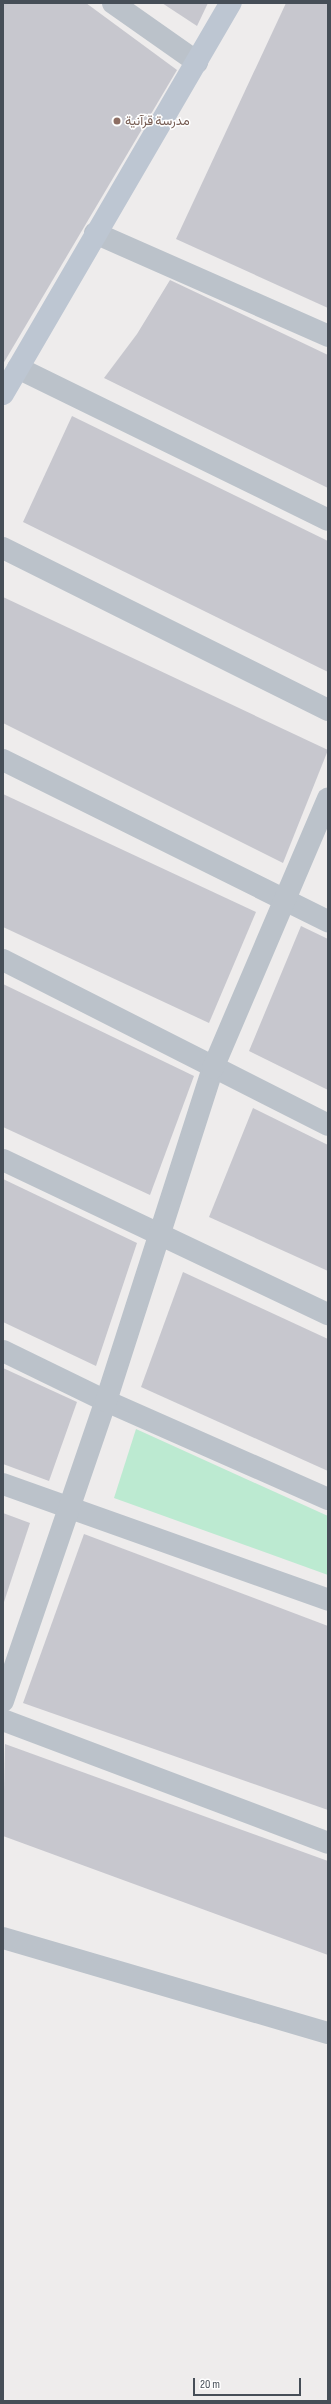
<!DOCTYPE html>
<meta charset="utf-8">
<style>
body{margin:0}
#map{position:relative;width:331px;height:2404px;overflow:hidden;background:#eeecec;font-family:"Sofia Sans Condensed",Vazirmatn,sans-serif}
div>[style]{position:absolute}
.green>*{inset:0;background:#bcead1}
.building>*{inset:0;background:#c7c7ce}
.minor>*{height:22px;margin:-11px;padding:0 11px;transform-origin:11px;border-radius:11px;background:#bbc2ca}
.secondary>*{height:22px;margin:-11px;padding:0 11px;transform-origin:11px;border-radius:11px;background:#bdc6d2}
.dots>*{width:11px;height:11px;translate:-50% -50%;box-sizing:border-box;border:2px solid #fff;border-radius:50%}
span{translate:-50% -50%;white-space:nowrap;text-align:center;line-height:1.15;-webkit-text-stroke:3px #fff;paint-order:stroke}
.education-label{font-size:13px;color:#785e54}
.left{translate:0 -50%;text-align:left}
.frame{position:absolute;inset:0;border:4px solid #464e57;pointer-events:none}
.scale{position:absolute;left:193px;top:2378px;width:108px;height:18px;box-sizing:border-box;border:2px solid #464e57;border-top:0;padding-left:5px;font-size:12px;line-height:14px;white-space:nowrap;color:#464e57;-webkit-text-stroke:3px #fff;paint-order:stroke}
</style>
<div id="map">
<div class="green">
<i style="clip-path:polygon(136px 1429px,328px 1516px,328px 1575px,114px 1498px)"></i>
</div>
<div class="building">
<i style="clip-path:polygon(3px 3px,86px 3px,177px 70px,3px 364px)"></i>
<i style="clip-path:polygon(162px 3px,208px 3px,197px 26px)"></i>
<i style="clip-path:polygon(286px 3px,328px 3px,328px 308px,176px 239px)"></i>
<i style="clip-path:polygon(170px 280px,328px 355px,328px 488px,104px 378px,137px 334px)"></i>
<i style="clip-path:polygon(72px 416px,328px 541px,328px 672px,23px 522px)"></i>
<i style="clip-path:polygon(3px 597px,328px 750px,283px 863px,3px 723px)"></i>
<i style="clip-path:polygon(3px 794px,256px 912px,209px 1023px,3px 927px)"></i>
<i style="clip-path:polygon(301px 926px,328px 939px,328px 1090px,249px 1051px)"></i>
<i style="clip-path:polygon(3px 984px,194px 1076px,150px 1195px,3px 1127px)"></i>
<i style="clip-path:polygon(253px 1108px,328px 1145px,328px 1271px,209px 1217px)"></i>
<i style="clip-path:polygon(3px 1179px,137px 1243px,96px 1366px,3px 1322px)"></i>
<i style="clip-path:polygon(183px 1272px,328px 1339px,328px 1471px,141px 1387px)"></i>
<i style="clip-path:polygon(3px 1368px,77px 1402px,49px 1481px,3px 1464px)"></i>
<i style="clip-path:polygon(3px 1513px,30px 1523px,3px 1605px)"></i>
<i style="clip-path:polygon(84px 1534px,328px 1626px,328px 1810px,23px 1703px)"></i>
<i style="clip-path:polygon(5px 1744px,328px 1861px,328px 1955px,3px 1836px)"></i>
</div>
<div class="minor">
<i style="left:113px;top:3px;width:103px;rotate:35.1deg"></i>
<i style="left:95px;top:233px;width:255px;rotate:23.8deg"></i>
<i style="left:18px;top:368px;width:345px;rotate:26.1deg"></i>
<i style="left:3px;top:548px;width:363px;rotate:26.5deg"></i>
<i style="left:3px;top:760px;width:363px;rotate:26.4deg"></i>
<i style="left:3px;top:960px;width:364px;rotate:26.9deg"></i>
<i style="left:3px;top:1160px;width:360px;rotate:25.4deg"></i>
<i style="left:3px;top:1351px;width:114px;rotate:25.9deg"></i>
<i style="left:106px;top:1401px;width:243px;rotate:23.8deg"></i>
<i style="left:3px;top:1484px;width:345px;rotate:19.6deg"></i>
<i style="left:3px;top:1701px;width:317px;rotate:-71.1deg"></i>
<i style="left:106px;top:1401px;width:350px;rotate:-72.2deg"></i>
<i style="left:213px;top:1068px;width:293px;rotate:-66.9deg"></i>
<i style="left:3px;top:1720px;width:347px;rotate:20.7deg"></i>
<i style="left:3px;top:1938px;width:339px;rotate:16.3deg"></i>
</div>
<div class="secondary">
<i style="left:3px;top:394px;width:453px;rotate:-59.8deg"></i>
</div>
<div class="dots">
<i style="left:117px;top:121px;background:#8d6e63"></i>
</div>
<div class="education-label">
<span class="left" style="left:125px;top:121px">مدرسة قرآنية</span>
</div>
<div class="frame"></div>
<div class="scale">20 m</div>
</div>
